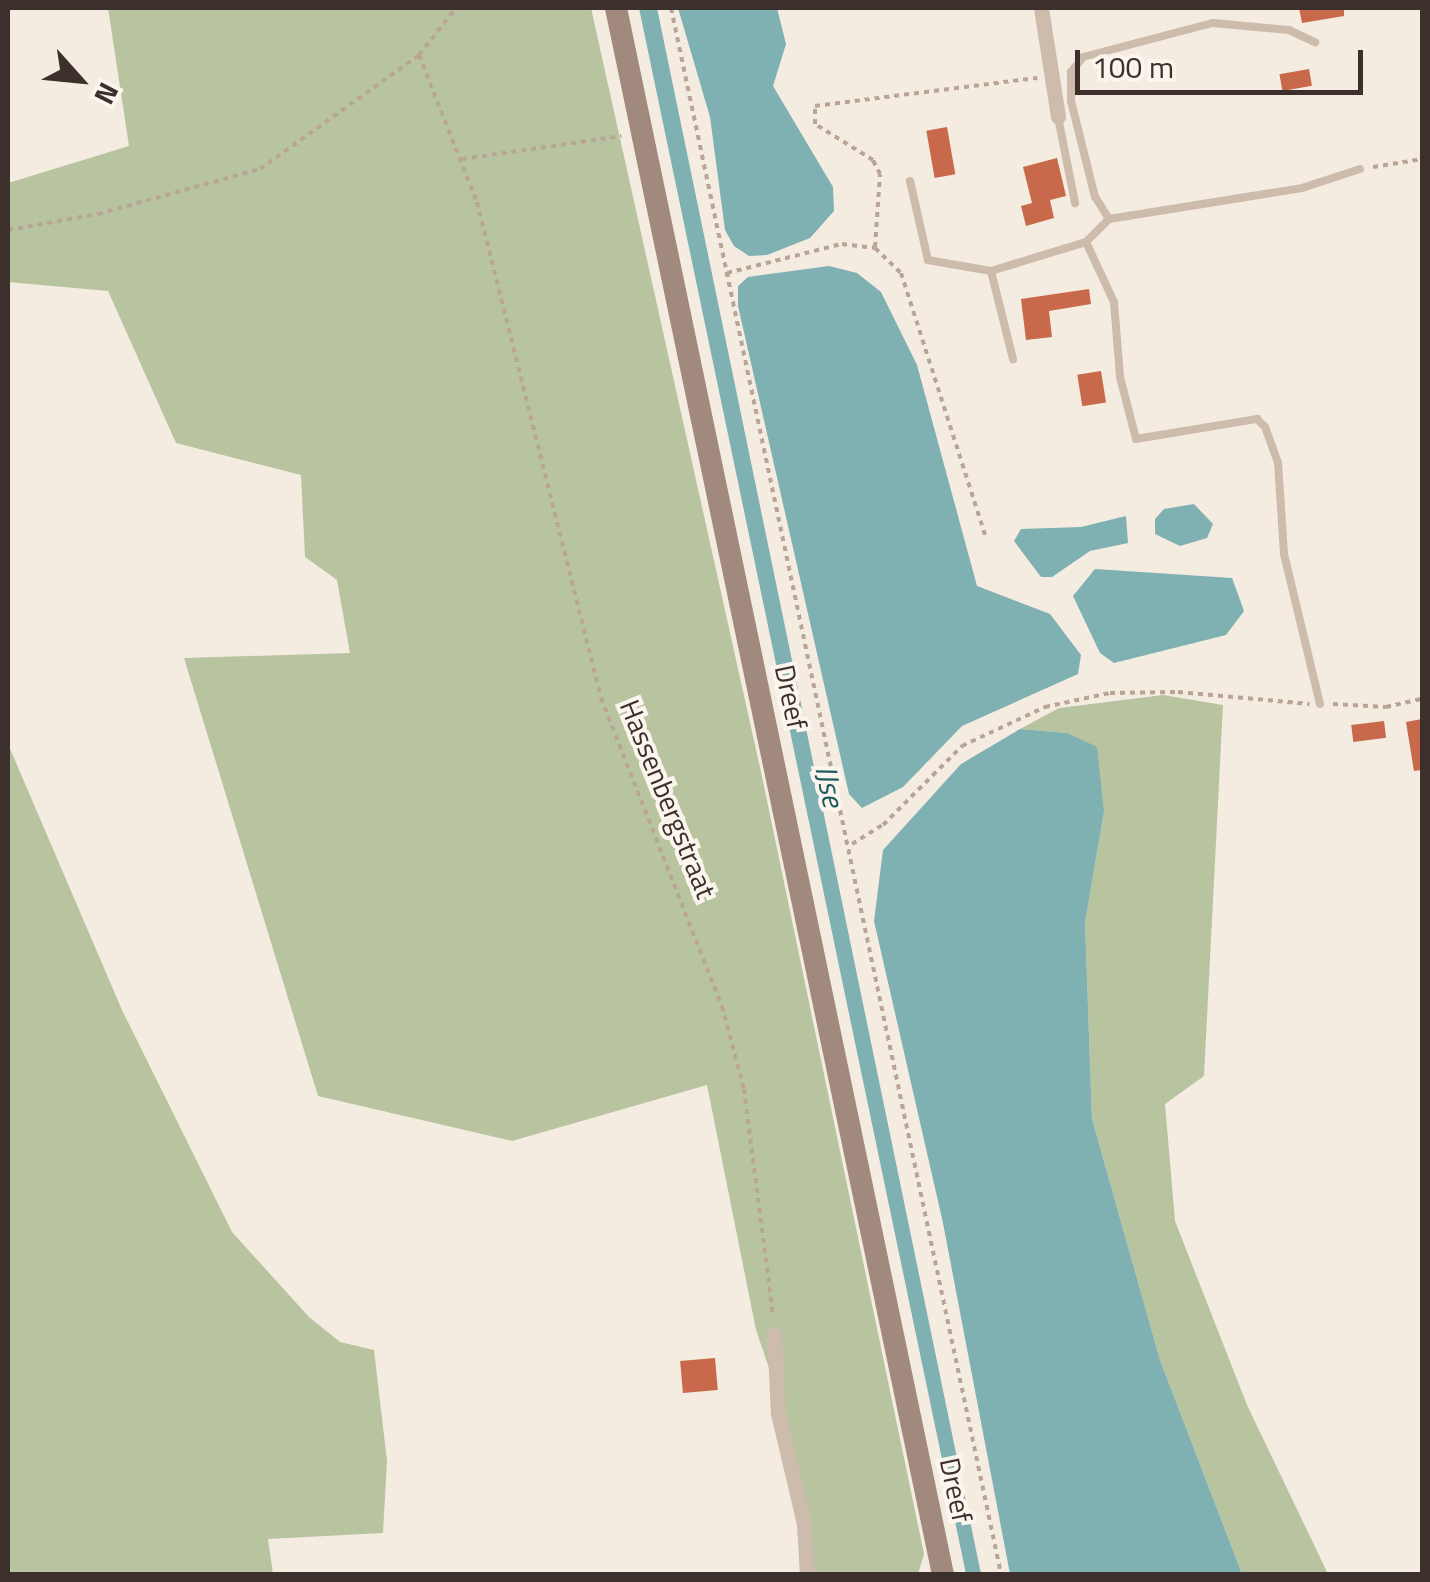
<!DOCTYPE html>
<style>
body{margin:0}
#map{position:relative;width:1430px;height:1582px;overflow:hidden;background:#f4ebe1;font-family:"Titillium Web",sans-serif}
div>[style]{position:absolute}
.green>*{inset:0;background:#b8c4a0}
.water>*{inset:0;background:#7fb0b2}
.building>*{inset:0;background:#c8694b;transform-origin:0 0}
.path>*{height:4px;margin-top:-2px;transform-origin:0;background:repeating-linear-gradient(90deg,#b9a596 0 5px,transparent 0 10px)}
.lane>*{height:8px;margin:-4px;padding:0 4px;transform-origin:4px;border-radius:4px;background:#cdbbac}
.street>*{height:15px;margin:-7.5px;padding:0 7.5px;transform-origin:7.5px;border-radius:7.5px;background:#cdbbac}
.secondary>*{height:22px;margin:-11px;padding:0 11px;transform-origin:11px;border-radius:11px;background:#a18a7d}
span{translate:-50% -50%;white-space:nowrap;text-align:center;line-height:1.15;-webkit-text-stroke:8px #fbf5ee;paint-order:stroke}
.street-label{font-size:28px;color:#3b302b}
.water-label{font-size:30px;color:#1f5a5e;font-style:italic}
.frame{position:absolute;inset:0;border:10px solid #3b302b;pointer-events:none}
.north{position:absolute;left:30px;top:30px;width:100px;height:100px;-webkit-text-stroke:8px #fbf5ee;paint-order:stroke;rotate:117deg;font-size:28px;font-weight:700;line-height:40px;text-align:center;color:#3b302b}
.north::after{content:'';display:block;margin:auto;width:35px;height:45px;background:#3b302b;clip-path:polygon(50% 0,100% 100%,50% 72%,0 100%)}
.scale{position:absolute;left:1075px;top:50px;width:288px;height:45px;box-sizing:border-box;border:5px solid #3b302b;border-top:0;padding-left:12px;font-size:30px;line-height:35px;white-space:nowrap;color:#3b302b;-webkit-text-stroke:8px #fbf5ee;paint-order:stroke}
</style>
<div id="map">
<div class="green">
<i style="clip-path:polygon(108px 8px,591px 8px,761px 772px,924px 1554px,918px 1574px,809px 1574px,779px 1397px,756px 1330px,707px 1085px,512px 1141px,318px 1096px,184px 658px,350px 653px,337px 580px,305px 557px,301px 475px,176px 443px,108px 291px,8px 282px,8px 183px,129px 146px)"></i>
<i style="clip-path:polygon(1163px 695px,1223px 705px,1204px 1076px,1165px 1104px,1175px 1221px,1247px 1405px,1328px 1574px,1242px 1574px,1160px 1360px,1092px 1119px,1085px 921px,1104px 812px,1067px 733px,1020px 729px,1059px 708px)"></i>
<i style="clip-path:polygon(8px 744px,122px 1010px,232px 1232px,309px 1317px,340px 1342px,374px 1350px,387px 1461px,383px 1533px,268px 1539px,273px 1574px,8px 1574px)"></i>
</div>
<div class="water">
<i style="clip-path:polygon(639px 8px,657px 8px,981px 1574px,966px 1574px)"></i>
<i style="clip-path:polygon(678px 8px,777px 8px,786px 44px,773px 86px,833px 187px,834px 211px,810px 238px,767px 255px,749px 256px,734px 246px,725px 230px,710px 117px)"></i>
<i style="clip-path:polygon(829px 266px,857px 273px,881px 292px,917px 365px,977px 586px,1050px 614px,1081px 655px,1078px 674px,962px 726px,903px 787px,862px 808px,849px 794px,738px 306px,738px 286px,748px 277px)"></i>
<i style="clip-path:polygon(1194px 504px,1213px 524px,1207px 538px,1180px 546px,1155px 534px,1155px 519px,1164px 509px)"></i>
<i style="clip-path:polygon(1126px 516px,1128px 543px,1090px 551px,1052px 577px,1041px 577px,1014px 541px,1021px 529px,1081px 527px)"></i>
<i style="clip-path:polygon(1095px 569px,1232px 578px,1244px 611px,1226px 635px,1114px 663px,1100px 653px,1073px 596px)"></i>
<i style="clip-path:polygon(1020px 729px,1067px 733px,1097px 747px,1104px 812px,1085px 922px,1092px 1119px,1160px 1360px,1242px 1574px,1010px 1574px,943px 1223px,874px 921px,883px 850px,961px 764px)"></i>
</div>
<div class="building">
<i style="clip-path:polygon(1299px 8px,1344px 8px,1344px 16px,1302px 23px)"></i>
<i style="left:1309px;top:69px;width:17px;height:30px;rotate:80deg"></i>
<i style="left:947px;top:127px;width:48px;height:21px;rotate:80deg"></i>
<i style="clip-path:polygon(1057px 158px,1066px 196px,1050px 200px,1054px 218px,1026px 226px,1021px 206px,1032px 203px,1023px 167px)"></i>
<i style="clip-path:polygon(1089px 289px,1091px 304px,1049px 311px,1052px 337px,1026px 340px,1021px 299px)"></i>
<i style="left:1101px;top:371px;width:32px;height:24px;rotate:81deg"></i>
<i style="clip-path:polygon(1422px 719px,1422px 770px,1414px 771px,1406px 722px)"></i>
<i style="left:1384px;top:721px;width:17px;height:33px;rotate:83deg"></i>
<i style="left:715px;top:1358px;width:32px;height:35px;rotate:85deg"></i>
</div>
<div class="path">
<i style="left:671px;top:8px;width:1600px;rotate:78.1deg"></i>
<i style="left:419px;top:55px;width:158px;rotate:68.5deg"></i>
<i style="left:477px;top:202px;width:511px;rotate:75.96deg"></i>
<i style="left:601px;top:698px;width:331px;rotate:68.6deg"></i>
<i style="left:722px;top:1006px;width:86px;rotate:75.2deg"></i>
<i style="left:744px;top:1089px;width:229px;rotate:82.7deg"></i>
<i style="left:462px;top:159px;width:161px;rotate:-8.2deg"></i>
<i style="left:1373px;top:167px;width:50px;rotate:-9.3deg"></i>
<i style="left:8px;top:230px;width:91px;rotate:-10.1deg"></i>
<i style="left:98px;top:214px;width:168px;rotate:-15.5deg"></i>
<i style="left:260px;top:169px;width:196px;rotate:-35.6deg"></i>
<i style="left:419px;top:55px;width:60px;rotate:-51.8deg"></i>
<i style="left:875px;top:247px;width:73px;rotate:-86.1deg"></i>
<i style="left:880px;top:174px;width:16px;rotate:-117deg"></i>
<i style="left:873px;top:160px;width:68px;rotate:-148.2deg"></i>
<i style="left:815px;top:124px;width:18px;rotate:-90deg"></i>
<i style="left:815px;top:106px;width:224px;rotate:-7.2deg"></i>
<i style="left:727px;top:273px;width:119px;rotate:-14.2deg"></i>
<i style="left:842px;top:244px;width:33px;rotate:7deg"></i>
<i style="left:875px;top:248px;width:36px;rotate:44deg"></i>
<i style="left:901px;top:273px;width:275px;rotate:72.2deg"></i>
<i style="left:1333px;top:704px;width:53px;rotate:3.2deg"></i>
<i style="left:1386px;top:707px;width:37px;rotate:-13deg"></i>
<i style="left:852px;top:844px;width:36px;rotate:-32deg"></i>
<i style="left:883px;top:825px;width:112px;rotate:-45deg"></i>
<i style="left:962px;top:746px;width:92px;rotate:-25.2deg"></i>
<i style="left:1045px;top:707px;width:66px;rotate:-12.2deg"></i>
<i style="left:1110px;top:693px;width:68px;rotate:-0.8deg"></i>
<i style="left:1178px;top:692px;width:132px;rotate:5.2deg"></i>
</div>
<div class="lane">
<i style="left:1058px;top:117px;width:88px;rotate:78.8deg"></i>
<i style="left:910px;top:181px;width:81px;rotate:77.2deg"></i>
<i style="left:928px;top:260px;width:64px;rotate:9.9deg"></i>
<i style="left:991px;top:271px;width:99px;rotate:-17deg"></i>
<i style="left:1086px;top:242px;width:33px;rotate:-45deg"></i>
<i style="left:1109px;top:219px;width:26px;rotate:-122deg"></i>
<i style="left:1095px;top:197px;width:99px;rotate:-104deg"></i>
<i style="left:1071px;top:101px;width:29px;rotate:-90deg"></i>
<i style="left:1071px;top:72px;width:19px;rotate:-51deg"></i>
<i style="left:1083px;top:57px;width:134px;rotate:-14.7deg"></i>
<i style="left:1213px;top:23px;width:76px;rotate:5.3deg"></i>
<i style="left:1289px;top:30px;width:29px;rotate:25deg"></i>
<i style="left:1109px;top:219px;width:195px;rotate:-9.1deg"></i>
<i style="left:1302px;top:188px;width:61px;rotate:-18.1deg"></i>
<i style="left:1086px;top:242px;width:66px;rotate:65deg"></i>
<i style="left:1114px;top:302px;width:75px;rotate:85.4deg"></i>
<i style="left:1120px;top:377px;width:64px;rotate:75.5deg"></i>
<i style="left:1136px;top:439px;width:123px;rotate:-9.4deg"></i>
<i style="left:1257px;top:419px;width:11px;rotate:45deg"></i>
<i style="left:1265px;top:427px;width:38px;rotate:70deg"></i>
<i style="left:1278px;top:463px;width:91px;rotate:86.2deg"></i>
<i style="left:1284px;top:554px;width:154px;rotate:76.5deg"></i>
<i style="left:991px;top:271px;width:91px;rotate:76deg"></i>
</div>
<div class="street">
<i style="left:1041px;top:8px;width:110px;rotate:81.1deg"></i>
<i style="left:774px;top:1334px;width:79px;rotate:87.1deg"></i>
<i style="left:778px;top:1413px;width:114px;rotate:76.8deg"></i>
<i style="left:804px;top:1524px;width:50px;rotate:86.6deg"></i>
</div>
<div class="secondary">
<i style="left:616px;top:8px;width:1600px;rotate:78.21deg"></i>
</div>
<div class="street-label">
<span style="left:791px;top:697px;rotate:78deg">Dreef</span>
<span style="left:668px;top:799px;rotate:68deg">Hassenbergstraat</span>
<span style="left:956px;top:1490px;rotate:78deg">Dreef</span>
</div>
<div class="water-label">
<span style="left:830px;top:786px;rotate:78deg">IJse</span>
</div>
<div class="frame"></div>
<div class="north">N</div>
<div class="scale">100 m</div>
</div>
